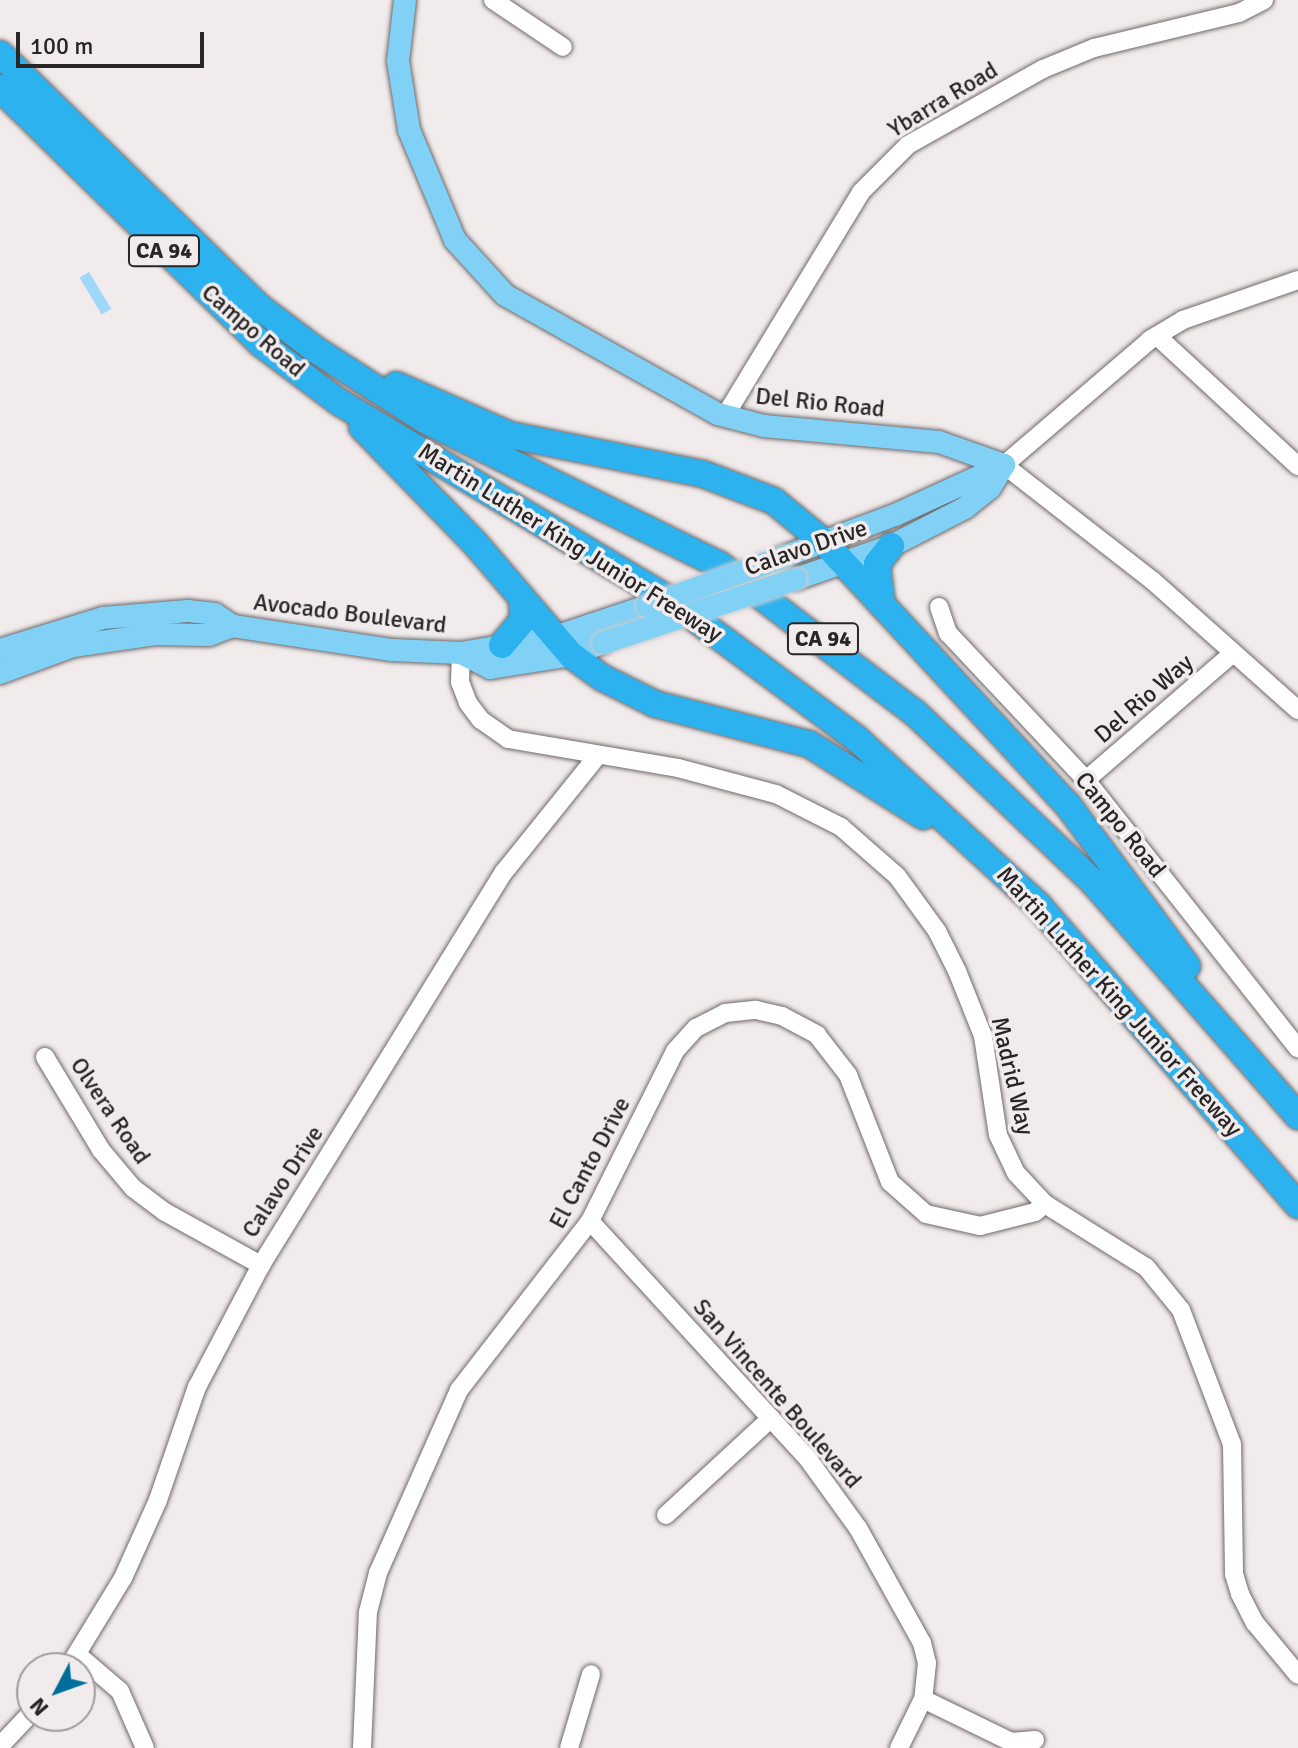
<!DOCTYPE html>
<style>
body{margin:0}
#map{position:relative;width:1298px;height:1748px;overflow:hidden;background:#f1ebec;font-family:Signika,sans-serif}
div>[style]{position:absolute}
.water>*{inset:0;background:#9ed8fa;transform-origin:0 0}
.roads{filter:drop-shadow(0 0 2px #6f696a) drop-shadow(0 0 2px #6f696a)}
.minor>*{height:18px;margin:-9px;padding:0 9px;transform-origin:9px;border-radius:9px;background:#fff}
.major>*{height:22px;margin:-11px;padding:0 11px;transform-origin:11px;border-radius:11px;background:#81d1f6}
.highway>*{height:26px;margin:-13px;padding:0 13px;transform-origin:13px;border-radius:13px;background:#2db2f0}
.bridges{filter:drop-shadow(0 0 2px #cbcbcb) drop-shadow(0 0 2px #cbcbcb)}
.major-bridge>*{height:22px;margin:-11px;padding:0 11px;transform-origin:11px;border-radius:11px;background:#81d1f6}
span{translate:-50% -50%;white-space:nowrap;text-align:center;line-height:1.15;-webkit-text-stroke:7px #f1ebec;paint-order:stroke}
.shield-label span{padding:2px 6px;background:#f1ebec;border:2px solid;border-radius:6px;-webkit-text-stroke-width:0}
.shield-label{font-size:22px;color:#272525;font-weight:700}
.street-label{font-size:24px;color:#272525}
.north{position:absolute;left:16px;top:1652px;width:80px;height:80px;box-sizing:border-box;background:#f1ebec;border:2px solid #a09c9c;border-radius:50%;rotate:229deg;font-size:22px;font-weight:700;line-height:32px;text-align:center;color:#272525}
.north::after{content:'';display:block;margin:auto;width:28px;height:36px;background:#006e9a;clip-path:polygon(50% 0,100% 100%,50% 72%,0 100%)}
.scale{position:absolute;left:16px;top:32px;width:188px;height:36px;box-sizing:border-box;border:4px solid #272525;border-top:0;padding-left:10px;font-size:24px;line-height:28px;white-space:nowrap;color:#272525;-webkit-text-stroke:6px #f1ebec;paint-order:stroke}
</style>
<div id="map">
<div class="water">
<i style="left:89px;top:272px;width:43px;height:11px;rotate:59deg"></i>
</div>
<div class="roads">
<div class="minor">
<i style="left:493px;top:0;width:84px;rotate:33.9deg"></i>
<i style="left:1298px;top:280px;width:122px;rotate:160.8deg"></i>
<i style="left:1183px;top:320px;width:39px;rotate:149deg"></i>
<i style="left:1150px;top:340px;width:192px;rotate:139.4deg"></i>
<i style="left:1004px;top:465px;width:189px;rotate:37.9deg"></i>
<i style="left:1153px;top:581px;width:194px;rotate:41.7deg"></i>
<i style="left:1157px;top:336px;width:192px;rotate:42.7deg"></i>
<i style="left:725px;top:416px;width:262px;rotate:-58.7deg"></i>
<i style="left:861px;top:192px;width:66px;rotate:-45deg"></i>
<i style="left:908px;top:145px;width:155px;rotate:-29.4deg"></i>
<i style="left:1043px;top:69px;width:55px;rotate:-22.4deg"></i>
<i style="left:1094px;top:48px;width:149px;rotate:-13.6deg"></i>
<i style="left:1239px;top:13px;width:28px;rotate:-27deg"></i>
<i style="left:939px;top:607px;width:28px;rotate:71deg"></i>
<i style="left:948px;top:633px;width:202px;rotate:46.8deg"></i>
<i style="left:1086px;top:780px;width:342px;rotate:51.7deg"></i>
<i style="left:461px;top:653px;width:29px;rotate:92deg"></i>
<i style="left:460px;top:682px;width:22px;rotate:69deg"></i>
<i style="left:468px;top:703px;width:21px;rotate:53deg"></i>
<i style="left:481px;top:720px;width:33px;rotate:35deg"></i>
<i style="left:508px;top:739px;width:172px;rotate:9.7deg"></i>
<i style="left:678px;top:768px;width:101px;rotate:14.9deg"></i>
<i style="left:776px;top:794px;width:73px;rotate:26.9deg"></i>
<i style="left:841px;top:827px;width:74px;rotate:41.2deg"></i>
<i style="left:897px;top:876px;width:68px;rotate:54deg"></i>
<i style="left:937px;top:931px;width:45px;rotate:63.4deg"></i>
<i style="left:957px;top:971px;width:70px;rotate:68.2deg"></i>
<i style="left:983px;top:1036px;width:100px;rotate:81.4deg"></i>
<i style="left:998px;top:1135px;width:42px;rotate:64.7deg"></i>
<i style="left:1016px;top:1173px;width:42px;rotate:46.9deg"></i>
<i style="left:1045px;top:1204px;width:119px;rotate:32deg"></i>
<i style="left:1146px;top:1267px;width:55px;rotate:50.9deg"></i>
<i style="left:1181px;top:1310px;width:143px;rotate:69.2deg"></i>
<i style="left:1232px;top:1444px;width:130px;rotate:89.1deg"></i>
<i style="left:1234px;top:1574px;width:21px;rotate:73deg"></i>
<i style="left:1240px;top:1594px;width:33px;rotate:63deg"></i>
<i style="left:1255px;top:1623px;width:67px;rotate:50.4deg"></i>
<i style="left:1086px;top:780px;width:194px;rotate:-40.8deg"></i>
<i style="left:45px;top:1057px;width:109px;rotate:58.9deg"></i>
<i style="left:101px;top:1150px;width:50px;rotate:49.9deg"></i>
<i style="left:133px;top:1188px;width:40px;rotate:37deg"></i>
<i style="left:165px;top:1212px;width:110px;rotate:28.9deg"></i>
<i style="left:590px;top:1221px;width:323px;rotate:47.5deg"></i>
<i style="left:808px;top:1459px;width:85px;rotate:54.1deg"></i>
<i style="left:858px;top:1528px;width:132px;rotate:60.9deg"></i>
<i style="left:922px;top:1643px;width:21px;rotate:76deg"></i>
<i style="left:927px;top:1663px;width:36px;rotate:96deg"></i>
<i style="left:923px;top:1699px;width:55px;rotate:116.1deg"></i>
<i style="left:666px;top:1515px;width:143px;rotate:-42.7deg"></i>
<i style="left:78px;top:1655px;width:55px;rotate:40.6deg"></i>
<i style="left:120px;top:1691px;width:62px;rotate:66.3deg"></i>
<i style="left:68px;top:1668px;width:105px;rotate:-58.6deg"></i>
<i style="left:123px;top:1578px;width:85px;rotate:-65.8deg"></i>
<i style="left:158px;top:1500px;width:120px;rotate:-71deg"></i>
<i style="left:197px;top:1387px;width:138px;rotate:-62.3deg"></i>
<i style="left:261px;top:1265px;width:462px;rotate:-58.3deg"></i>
<i style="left:504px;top:872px;width:150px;rotate:-51.2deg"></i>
<i style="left:923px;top:1699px;width:98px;rotate:26deg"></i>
<i style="left:1011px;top:1742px;width:24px;rotate:-5deg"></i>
<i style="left:0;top:1746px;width:47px;rotate:-46.7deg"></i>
<i style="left:362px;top:1748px;width:136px;rotate:-87.5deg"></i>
<i style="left:368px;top:1612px;width:40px;rotate:-75.6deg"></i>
<i style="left:378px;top:1573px;width:200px;rotate:-66.1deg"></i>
<i style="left:459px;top:1390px;width:214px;rotate:-52.2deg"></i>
<i style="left:590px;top:1221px;width:190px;rotate:-63.4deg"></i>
<i style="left:675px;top:1051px;width:31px;rotate:-48deg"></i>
<i style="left:696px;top:1028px;width:33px;rotate:-27deg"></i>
<i style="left:725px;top:1013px;width:31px;rotate:-6deg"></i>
<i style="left:756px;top:1010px;width:27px;rotate:13deg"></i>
<i style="left:782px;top:1016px;width:40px;rotate:28deg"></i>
<i style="left:817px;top:1035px;width:51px;rotate:52.2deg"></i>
<i style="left:848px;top:1075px;width:115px;rotate:68.6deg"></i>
<i style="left:890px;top:1182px;width:48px;rotate:41.6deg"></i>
<i style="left:926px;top:1214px;width:55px;rotate:12.5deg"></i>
<i style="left:980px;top:1226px;width:57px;rotate:-14.3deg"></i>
<i style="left:1035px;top:1212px;width:13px;rotate:-39deg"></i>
<i style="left:569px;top:1748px;width:77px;rotate:-73.4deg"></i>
</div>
<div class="major">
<i style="left:405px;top:0;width:61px;rotate:96.5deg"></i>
<i style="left:398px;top:61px;width:70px;rotate:80.9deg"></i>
<i style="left:409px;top:130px;width:119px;rotate:67.3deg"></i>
<i style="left:455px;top:240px;width:74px;rotate:47.7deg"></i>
<i style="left:505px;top:295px;width:244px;rotate:29.2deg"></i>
<i style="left:718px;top:414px;width:48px;rotate:14.6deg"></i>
<i style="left:764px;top:426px;width:176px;rotate:5.2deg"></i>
<i style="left:939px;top:442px;width:69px;rotate:19.5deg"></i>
<i style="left:783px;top:557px;width:120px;rotate:-20.6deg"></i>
<i style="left:895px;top:515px;width:120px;rotate:-24.6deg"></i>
<i style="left:796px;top:579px;width:101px;rotate:-19.2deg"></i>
<i style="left:891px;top:546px;width:83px;rotate:-27.2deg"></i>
<i style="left:965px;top:508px;width:32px;rotate:-39deg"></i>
<i style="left:990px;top:488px;width:27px;rotate:-59deg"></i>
<i style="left:0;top:650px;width:108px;rotate:-17.3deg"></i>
<i style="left:103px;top:618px;width:85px;rotate:-4.7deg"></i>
<i style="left:188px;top:611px;width:27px;rotate:6deg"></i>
<i style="left:215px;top:614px;width:22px;rotate:34deg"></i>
<i style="left:233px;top:626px;width:161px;rotate:8.6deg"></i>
<i style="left:392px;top:650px;width:69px;rotate:2.5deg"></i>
<i style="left:461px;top:653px;width:95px;rotate:-9.7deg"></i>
<i style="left:555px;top:637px;width:97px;rotate:-18.6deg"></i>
<i style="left:461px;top:653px;width:33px;rotate:27deg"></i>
<i style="left:490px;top:668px;width:82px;rotate:-9.1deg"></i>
<i style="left:571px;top:655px;width:34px;rotate:-21deg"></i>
<i style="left:0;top:673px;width:78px;rotate:-20.3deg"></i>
<i style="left:73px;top:646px;width:83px;rotate:-8.3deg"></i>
<i style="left:155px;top:634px;width:54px;rotate:1.1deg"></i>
<i style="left:209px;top:635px;width:26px;rotate:-21deg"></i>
</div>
<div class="highway">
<i style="left:0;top:54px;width:361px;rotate:44.3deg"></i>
<i style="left:258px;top:306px;width:73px;rotate:37.2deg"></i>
<i style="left:316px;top:350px;width:130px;rotate:32.7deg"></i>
<i style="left:425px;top:420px;width:329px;rotate:26.2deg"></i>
<i style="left:720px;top:565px;width:243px;rotate:37.2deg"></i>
<i style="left:914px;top:712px;width:248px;rotate:43.5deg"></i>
<i style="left:1094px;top:883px;width:310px;rotate:48.8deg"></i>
<i style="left:0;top:88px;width:364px;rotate:44.4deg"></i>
<i style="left:260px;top:343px;width:99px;rotate:36.8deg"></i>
<i style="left:339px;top:402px;width:386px;rotate:30.9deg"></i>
<i style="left:670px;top:600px;width:233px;rotate:36.6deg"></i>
<i style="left:857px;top:739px;width:247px;rotate:42.5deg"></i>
<i style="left:1039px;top:906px;width:396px;rotate:49.1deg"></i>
<i style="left:396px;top:385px;width:124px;rotate:23.7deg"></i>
<i style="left:510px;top:435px;width:197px;rotate:11.4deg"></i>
<i style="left:703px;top:474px;width:76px;rotate:20.8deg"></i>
<i style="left:774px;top:501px;width:66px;rotate:39.5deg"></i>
<i style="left:825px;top:543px;width:356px;rotate:47.2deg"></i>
<i style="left:1067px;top:804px;width:202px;rotate:53.5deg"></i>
<i style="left:362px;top:427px;width:161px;rotate:45.8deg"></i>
<i style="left:474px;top:542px;width:149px;rotate:49.4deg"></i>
<i style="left:571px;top:655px;width:39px;rotate:36deg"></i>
<i style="left:603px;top:678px;width:58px;rotate:26.6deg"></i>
<i style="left:655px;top:704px;width:159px;rotate:14.6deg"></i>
<i style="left:809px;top:744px;width:135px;rotate:32.3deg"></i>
<i style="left:882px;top:605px;width:41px;rotate:-97deg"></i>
<i style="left:877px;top:564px;width:23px;rotate:-52deg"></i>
<i style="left:502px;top:645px;width:33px;rotate:-50deg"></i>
<i style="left:523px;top:620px;width:21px;rotate:-93deg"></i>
</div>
</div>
<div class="bridges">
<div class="major-bridge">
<i style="left:647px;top:606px;width:145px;rotate:-19.8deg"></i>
<i style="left:603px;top:643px;width:203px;rotate:-18.3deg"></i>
</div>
</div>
<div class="shield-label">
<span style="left:164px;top:251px">CA 94</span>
<span style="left:823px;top:639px">CA 94</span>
</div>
<div class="street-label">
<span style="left:943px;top:100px;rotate:-31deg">Ybarra Road</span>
<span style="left:253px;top:331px;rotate:41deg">Campo Road</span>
<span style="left:820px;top:403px;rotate:6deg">Del Rio Road</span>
<span style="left:570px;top:543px;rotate:32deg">Martin Luther King Junior Freeway</span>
<span style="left:806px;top:548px;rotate:-19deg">Calavo Drive</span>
<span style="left:350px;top:614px;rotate:7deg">Avocado Boulevard</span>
<span style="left:1144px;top:699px;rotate:-41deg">Del Rio Way</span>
<span style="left:1120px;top:825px;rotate:51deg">Campo Road</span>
<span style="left:1119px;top:1002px;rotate:48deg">Martin Luther King Junior Freeway</span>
<span style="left:1012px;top:1076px;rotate:77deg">Madrid Way</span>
<span style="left:110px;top:1111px;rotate:56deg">Olvera Road</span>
<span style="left:590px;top:1163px;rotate:-62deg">El Canto Drive</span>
<span style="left:283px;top:1182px;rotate:-57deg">Calavo Drive</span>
<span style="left:777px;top:1394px;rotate:49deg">San Vincente Boulevard</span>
</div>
<div class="north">N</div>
<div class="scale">100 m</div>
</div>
